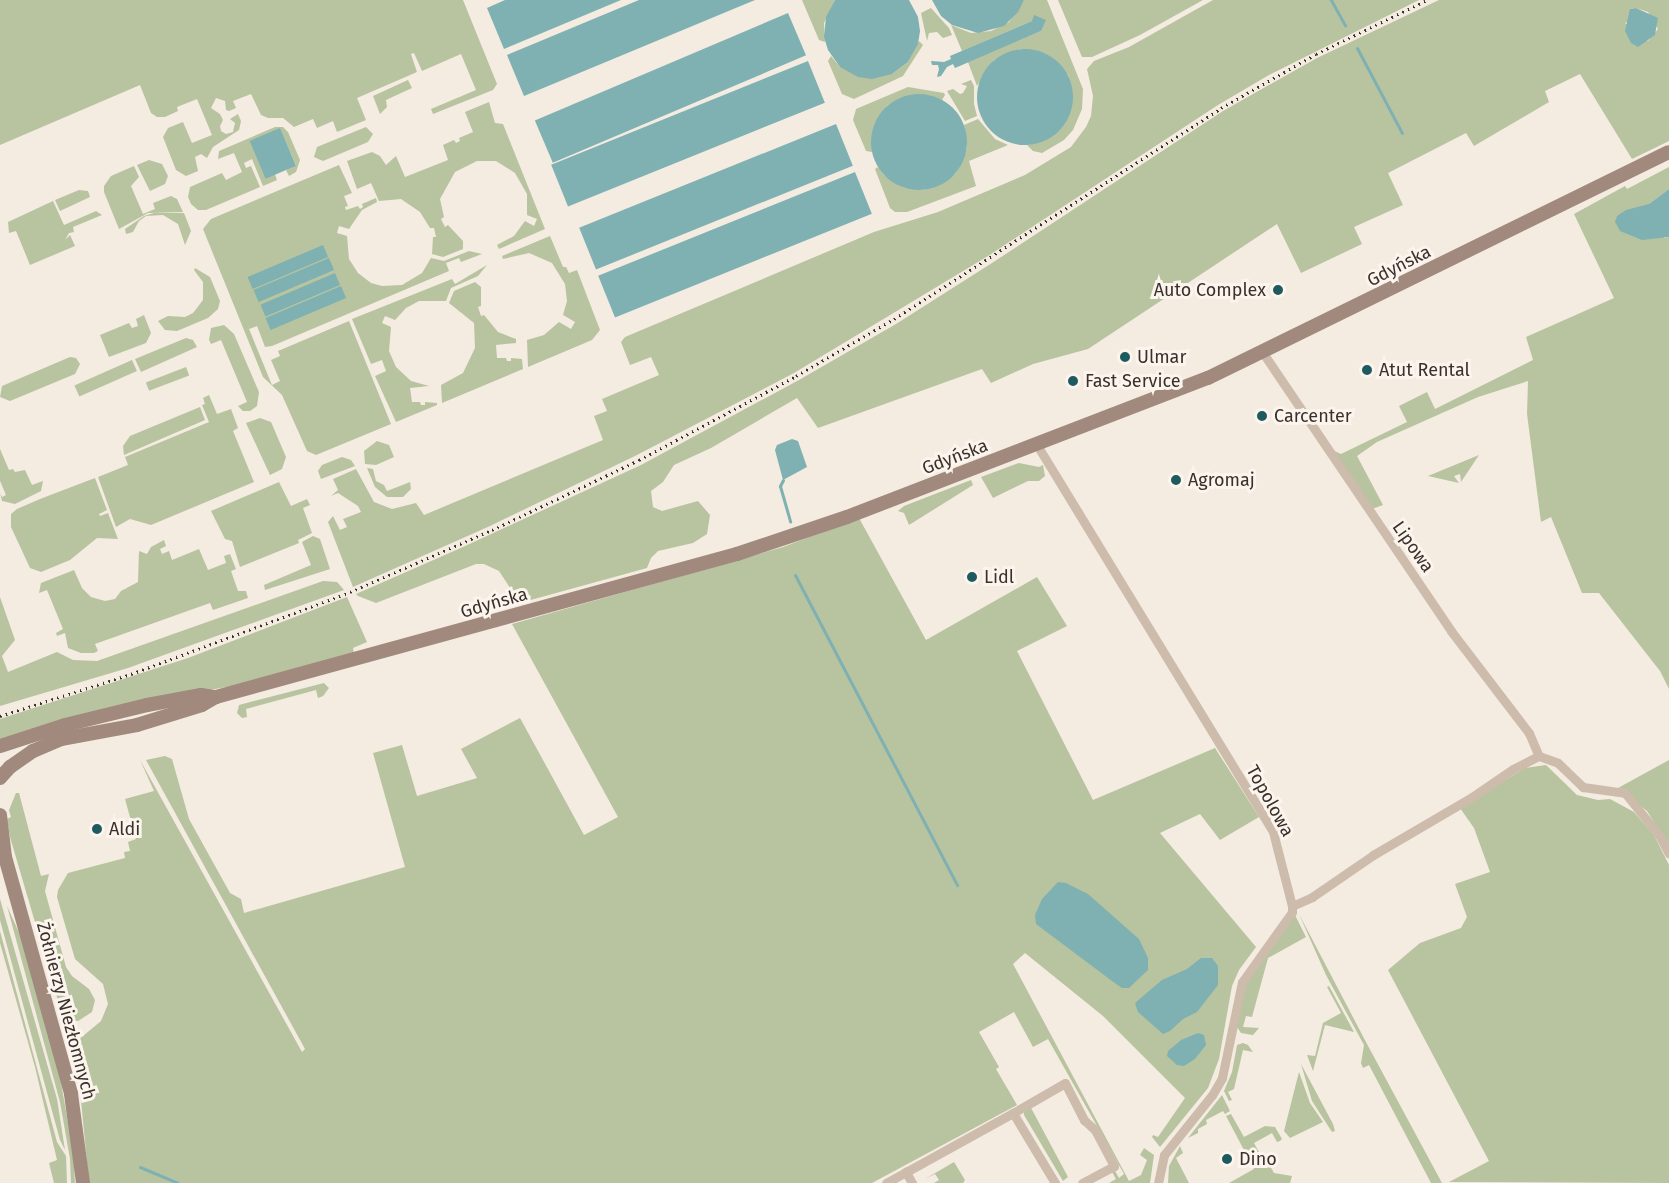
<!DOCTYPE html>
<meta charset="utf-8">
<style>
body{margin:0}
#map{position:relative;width:1669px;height:1183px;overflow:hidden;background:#f4ebe1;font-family:"Fira Sans",sans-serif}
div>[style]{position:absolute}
.green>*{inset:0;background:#b8c4a0;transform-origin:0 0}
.water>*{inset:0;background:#7fb0b2;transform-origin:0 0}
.round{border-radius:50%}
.stream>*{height:3px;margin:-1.5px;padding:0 1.5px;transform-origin:1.5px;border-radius:1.5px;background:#7fb0b2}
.street>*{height:9px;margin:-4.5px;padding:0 4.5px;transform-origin:4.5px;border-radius:4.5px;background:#cdbbac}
.secondary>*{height:14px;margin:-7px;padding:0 7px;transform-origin:7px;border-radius:7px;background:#a18a7d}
.rail>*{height:3px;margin-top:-1.5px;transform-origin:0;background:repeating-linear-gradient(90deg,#3b302b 0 1.5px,transparent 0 6px)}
.dots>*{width:16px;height:16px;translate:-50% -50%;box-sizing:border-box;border:3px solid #fbf5ee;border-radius:50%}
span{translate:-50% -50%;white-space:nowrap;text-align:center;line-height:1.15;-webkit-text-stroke:6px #fbf5ee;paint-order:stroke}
.street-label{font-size:18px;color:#3b302b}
.poi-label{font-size:18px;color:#3b302b}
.right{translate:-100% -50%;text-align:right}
.left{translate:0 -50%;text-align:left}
</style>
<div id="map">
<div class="green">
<i style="clip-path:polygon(0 0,463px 0,497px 84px,493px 90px,433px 114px,431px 109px,476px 90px,461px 54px,422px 71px,414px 53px,411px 54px,417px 72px,357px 98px,366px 120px,337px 132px,333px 121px,317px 128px,313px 119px,294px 127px,283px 118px,268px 118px,261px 115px,251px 94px,233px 101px,236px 108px,229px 111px,226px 110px,225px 101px,216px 98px,211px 108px,220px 114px,223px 120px,220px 126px,221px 131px,226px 134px,233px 132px,235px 123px,230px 119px,238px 114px,241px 121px,239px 130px,213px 147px,207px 158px,201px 154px,195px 157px,198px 171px,186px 176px,176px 170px,163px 137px,168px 128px,183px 122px,192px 143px,212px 135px,197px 99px,177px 107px,178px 111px,165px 117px,157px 117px,151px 113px,140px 85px,0 145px)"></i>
<i style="clip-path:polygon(802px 0,835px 0,824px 23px,825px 42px,819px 40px)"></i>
<i style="clip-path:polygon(1024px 0,1047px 0,1083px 89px,1082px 109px,1073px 130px,1064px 140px,1042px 153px,1033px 151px,1027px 145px,1043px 141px,1065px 123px,1072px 103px,1068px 75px,1048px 55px,1020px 49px,994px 60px,977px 86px,968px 62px,1041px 31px,1032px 21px,962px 51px,951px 25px,971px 33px,991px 31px,1009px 22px)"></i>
<i style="clip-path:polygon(1058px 0,1203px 0,1140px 35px,1092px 57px,1082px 57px)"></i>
<i style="clip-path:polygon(1213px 0,1419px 0,1269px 75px,1218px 105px,988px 256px,794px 373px,637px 455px,490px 526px,353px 587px,328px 522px,333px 516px,340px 530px,347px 527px,343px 519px,361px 512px,358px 506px,338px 493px,331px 496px,338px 490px,333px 479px,356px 469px,374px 502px,392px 509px,416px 503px,424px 515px,603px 440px,594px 416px,607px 411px,602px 399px,659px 375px,651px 357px,630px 365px,621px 342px,625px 337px,874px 232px,938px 212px,1025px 175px,1071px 147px,1086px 127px,1091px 116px,1093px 96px,1087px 69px,1094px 61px,1129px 47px)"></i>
<i style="clip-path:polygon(evenodd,1439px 0,1669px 0,1669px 141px,1632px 159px,1580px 74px,1545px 91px,1549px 102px,1474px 146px,1466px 133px,1388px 173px,1403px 205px,1354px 227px,1362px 244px,1301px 273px,1277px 224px,1088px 349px,1033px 364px,991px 383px,982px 369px,818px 428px,797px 398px,711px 448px,674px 465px,663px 482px,651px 491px,653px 507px,662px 511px,698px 501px,710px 515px,707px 534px,693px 543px,658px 551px,651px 558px,647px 568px,527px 601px,514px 594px,499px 571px,484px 564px,476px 564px,376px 603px,358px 596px,356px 594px,463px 547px,641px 465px,799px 380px,896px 324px,992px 263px,1223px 111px,1317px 58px,1439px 0,1636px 8px,1648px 12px,1658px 29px,1648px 41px,1625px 23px,1630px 21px,1630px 9px,1636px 8px)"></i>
<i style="clip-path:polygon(931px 8px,949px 28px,952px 35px,943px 38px,937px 32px,929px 33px,927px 41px,921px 13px)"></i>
<i style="clip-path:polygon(919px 41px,923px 45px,903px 76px,854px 99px,842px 94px,828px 61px,831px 56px,840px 67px,892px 74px,908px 62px)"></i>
<i style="clip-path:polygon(408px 80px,412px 88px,386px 100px,387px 107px,380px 114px,373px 96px)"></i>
<i style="clip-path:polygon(971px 80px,974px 86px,974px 104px,977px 116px,965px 121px,947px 91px,953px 89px,960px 94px,963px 93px,967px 86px,961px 84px)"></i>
<i style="clip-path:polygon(908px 87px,944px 93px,945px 95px,942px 100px,929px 95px,888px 105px,873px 129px,872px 152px,866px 151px,853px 120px,856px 109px)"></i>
<i style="clip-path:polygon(489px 102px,495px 123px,503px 124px,545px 229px,499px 249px,497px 245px,514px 236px,525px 221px,534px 226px,537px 219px,527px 215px,527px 194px,515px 173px,496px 161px,477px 161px,455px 172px,440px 199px,444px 217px,441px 219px,445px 227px,448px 225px,463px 241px,463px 249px,443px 257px,432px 254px,433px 237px,436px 237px,434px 228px,430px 228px,420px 212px,401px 199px,379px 201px,371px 183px,357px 189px,347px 161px,372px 152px,380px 156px,386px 165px,396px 156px,405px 177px,448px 160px,443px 145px,454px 140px,456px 143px,460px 141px,459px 138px,473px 132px,465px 112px)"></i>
<i style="clip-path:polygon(978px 119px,995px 139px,1008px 145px,969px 161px,976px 186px,907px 212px,895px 212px,890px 208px,875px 169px,878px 167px,884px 175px,902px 187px,924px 190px,955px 174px,959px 168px,967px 148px,964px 125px)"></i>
<i style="clip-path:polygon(275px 127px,283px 127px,288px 132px,300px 160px,296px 172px,289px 176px,286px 170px,296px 165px,280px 129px,265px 178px,275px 174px,277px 180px,263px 186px,252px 159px,244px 163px,246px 168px,251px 166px,260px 187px,206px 210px,198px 210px,191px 204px,188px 197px,190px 187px,222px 173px,226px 180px,242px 172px,234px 153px,218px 159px,219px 151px)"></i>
<i style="clip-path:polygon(366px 127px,373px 134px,368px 142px,323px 161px,314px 157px,317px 147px)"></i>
<i style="clip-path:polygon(149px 160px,162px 164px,168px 176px,165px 184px,150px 191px,137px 165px)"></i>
<i style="clip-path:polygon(339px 165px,352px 193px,344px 196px,348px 206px,345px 207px,346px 210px,358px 206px,360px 209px,363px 207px,362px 204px,376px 198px,377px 202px,362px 210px,349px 229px,339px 226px,337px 233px,347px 236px,349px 259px,358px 273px,371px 283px,382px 286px,402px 285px,422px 273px,431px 258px,444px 261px,469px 251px,482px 254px,461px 262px,459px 258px,446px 263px,449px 271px,272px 346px,265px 347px,257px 326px,249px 329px,272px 385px,280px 381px,271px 360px,280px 356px,278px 351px,349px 321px,391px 424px,316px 455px,307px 451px,282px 395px,263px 377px,203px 229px,211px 219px)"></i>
<i style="clip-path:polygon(134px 166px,139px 177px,131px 186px,143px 214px,155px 209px,153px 203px,171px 196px,177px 199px,183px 212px,148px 213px,119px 229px,104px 192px,104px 186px,111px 176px)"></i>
<i style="clip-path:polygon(1669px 167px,1669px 189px,1649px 204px,1664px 238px,1669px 237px,1669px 689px,1660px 671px,1599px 593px,1582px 593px,1551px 517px,1541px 522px,1527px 414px,1528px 381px,1478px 397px,1377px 442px,1357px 456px,1383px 505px,1372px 509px,1332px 450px,1341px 454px,1407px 422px,1399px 406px,1427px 392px,1435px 409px,1533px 360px,1526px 337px,1614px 298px,1574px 214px,1625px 186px,1627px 189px)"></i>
<i style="clip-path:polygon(79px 190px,88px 191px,90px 197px,60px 211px,55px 200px)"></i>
<i style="clip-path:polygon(53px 201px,64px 225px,96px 211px,102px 215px,73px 227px,74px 232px,69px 233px,65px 240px,70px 235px,75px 246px,30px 265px,16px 231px,9px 233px,8px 222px)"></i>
<i style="clip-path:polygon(154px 213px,184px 213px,191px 231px,185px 245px,178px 224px,163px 215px,146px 216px,139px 221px,133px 232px,126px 234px,125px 229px,144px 216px)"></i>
<i style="clip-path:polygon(550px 236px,563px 267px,566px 267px,569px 273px,577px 270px,600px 330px,592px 340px,528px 367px,527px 340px,544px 335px,559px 322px,571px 329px,575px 322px,563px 315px,567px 301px,565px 284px,552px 263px,529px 253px,503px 259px,502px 256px)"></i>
<i style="clip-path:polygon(487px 265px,478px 276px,451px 288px,446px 301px,419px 301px,406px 308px,395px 320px,385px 316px,382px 323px,391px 327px,389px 351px,396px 367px,411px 381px,429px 386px,410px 388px,412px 402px,420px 402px,421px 405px,425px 405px,425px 402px,437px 403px,437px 405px,396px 422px,375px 376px,386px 371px,382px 360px,371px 364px,352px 319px,452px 279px,455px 284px)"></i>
<i style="clip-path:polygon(195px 268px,210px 277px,220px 301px,218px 309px,208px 318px,177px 331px,165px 330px,158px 321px,168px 316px,185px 317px,193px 313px,203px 300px,203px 282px,194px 270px)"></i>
<i style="clip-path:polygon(475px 282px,481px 287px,481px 306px,478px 307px,481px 316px,484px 315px,498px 332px,516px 339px,516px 343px,496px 345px,497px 358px,506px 358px,507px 361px,511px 361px,511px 358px,522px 359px,523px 369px,442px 403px,441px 385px,463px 373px,475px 348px,474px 323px,449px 303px,454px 291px)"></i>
<i style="clip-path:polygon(144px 315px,151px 333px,146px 343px,109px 357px,100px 335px,129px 323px,132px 328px,138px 326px,136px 319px)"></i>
<i style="clip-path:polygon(224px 325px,234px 334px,259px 392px,257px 406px,250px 411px,243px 411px,238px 406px,247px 402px,221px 340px,211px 344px,209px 340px,211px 328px)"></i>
<i style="clip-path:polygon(186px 338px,193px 340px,197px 347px,141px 372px,135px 359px)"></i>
<i style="clip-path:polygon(70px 357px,76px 358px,80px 364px,75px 374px,10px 401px,0 397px,2px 386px)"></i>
<i style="left:132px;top:360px;width:12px;height:63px;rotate:66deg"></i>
<i style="left:186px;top:367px;width:9px;height:43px;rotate:69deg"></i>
<i style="clip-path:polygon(209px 395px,217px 414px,231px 409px,238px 428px,233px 431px,254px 482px,151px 525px,130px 519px,116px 527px,98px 477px,128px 465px,125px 457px,209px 422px,202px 405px,205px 404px,203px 398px)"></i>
<i style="clip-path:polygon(200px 407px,205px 420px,124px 455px,123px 446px,130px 436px)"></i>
<i style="clip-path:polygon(260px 418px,271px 422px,286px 457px,282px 469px,270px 475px,246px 423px)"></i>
<i style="clip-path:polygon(377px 441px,389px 445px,394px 457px,376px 465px,365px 464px,364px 451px)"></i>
<i style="clip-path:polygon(0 449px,9px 470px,13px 469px,15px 472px,25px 470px,32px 485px,43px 481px,41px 491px,15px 504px,2px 501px,0 493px,2px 497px,6px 495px,0 481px)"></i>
<i style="clip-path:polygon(1479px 455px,1461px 482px,1460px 474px,1454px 476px,1459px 483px,1428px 476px)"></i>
<i style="clip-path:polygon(342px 457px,351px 460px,355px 466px,321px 479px,318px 471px,322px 465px)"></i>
<i style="clip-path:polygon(1019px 463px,1039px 467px,1043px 465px,1045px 476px,1039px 481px,1028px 481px,993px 498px,981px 477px)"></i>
<i style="clip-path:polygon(367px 468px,373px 469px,376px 481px,384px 485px,387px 491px,410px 482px,411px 489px,403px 497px,387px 497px,375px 487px)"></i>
<i style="clip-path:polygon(95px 478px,107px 510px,99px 514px,100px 516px,108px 513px,118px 539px,97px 538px,70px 560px,41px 572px,30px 568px,11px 527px,11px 514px,17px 509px,40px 499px)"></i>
<i style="clip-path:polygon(971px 480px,973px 485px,909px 525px,904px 513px,898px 511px,904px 506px)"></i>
<i style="clip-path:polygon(279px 482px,291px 506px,307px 499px,310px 505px,303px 508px,312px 533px,298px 540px,299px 543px,240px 567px,232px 541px,225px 539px,211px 511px)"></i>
<i style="clip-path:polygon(859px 518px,926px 640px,1037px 577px,1067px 626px,1017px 651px,1093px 800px,1215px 748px,1259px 817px,1220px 840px,1200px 814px,1160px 833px,1256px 947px,1239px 970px,1232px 986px,1219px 1059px,1208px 1088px,1160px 1147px,1152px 1137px,1153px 1135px,1158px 1137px,1185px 1098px,1103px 1016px,1025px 953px,1013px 964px,1129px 1181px,1141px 1175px,1147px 1160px,1140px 1155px,1144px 1148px,1154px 1155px,1150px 1183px,1109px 1183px,1116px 1179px,1112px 1172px,1115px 1171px,1119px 1178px,1124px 1174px,1048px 1039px,1033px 1047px,1014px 1012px,979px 1032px,999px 1067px,996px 1069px,1017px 1105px,872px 1183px,89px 1183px,80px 1090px,71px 1046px,101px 1021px,108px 1004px,103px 984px,75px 959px,57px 897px,58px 890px,68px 873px,125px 858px,124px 852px,130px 851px,128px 842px,136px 839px,125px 799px,154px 791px,140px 760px,302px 1052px,305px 1049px,146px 760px,165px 756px,172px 759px,189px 819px,230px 893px,241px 899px,244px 913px,405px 867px,373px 753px,402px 745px,417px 796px,477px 778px,461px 749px,520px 718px,584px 835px,618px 817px,512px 624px,783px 547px)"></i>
<i style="clip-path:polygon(313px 536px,320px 539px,330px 569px,265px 590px,264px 585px,311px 565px,302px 542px)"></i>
<i style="clip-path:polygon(164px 540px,166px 546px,160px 549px,162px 554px,169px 551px,172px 560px,199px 549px,208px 570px,226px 563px,224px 556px,230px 554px,236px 569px,231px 571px,238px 591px,246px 591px,248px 598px,213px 610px,210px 603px,95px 644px,98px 651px,94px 653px,81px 653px,68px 648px,65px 633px,57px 636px,56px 633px,63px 629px,47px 590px,39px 593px,41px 583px,74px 570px,82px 588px,91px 597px,105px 601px,115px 599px,121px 591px,138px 582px,139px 551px,147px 554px,151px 547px)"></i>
<i style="clip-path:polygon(323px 581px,337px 582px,344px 590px,128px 668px,0 706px,0 597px,15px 640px,2px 656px,8px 672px,57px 652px,73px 660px,97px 661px)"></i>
<i style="clip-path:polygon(347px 597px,367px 642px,353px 648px,354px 654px,238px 685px,129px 704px,0 740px,0 719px,188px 658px)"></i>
<i style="clip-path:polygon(324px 683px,329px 688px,323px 696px,318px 698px,316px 690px,246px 709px,247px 717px,242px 718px,237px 713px,239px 705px)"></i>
<i style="clip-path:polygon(1669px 760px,1669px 846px,1647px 811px,1618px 788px)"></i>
<i style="clip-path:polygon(1546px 765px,1577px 795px,1598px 800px,1610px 799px,1634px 812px,1654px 835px,1669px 865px,1669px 1183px,1449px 1182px,1489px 1161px,1388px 970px,1420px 943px,1461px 928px,1467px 917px,1455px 884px,1490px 872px,1474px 828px,1460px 808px,1525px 768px)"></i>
<i style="clip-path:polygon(16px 793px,19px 793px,41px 876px,49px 874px,45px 891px,66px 967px,72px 976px,89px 989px,95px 1000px,92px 1012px,78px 1021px,66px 1020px,61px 1011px,10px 837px,7px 819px,11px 817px,9px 810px)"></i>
<i style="clip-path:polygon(0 899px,57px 1099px,65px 1150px,60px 1140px,0 920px)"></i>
<i style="clip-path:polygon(7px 906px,21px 937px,60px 1077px,73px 1151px,75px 1183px,71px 1183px,70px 1159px,60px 1102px)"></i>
<i style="clip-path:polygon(1299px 914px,1367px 1044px,1442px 1183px,1431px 1183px,1369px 1065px,1363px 1068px,1361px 1063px,1364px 1045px,1326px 975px)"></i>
<i style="clip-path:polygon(1295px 915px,1306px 937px,1268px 958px,1252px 1017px,1246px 1016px,1243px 1027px,1259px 1028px,1253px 1035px,1241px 1033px,1237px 1027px,1246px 983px)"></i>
<i style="clip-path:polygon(0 931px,57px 1142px,66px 1156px,67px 1183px,54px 1183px,49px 1163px,57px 1160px,35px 1067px,0 943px)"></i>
<i style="clip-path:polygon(1329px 986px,1354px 1032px,1325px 1025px,1313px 1071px,1307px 1055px,1315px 1056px,1323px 1023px,1341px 1013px,1327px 987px)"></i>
<i style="clip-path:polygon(1243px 1043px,1248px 1045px,1253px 1052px,1243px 1050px,1234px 1089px,1228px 1092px,1232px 1100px,1229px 1101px,1224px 1091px,1232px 1072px,1237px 1045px)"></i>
<i style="clip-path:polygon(1301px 1064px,1333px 1124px,1335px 1131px,1332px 1132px,1312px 1101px)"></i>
<i style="clip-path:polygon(1299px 1072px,1310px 1103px,1323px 1122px,1290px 1138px,1284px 1131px)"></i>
<i style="clip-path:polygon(1222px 1095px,1230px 1111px,1225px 1114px,1223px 1111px,1206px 1120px,1207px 1124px,1198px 1129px,1198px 1133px,1188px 1138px)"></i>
<i style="clip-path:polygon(1030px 1106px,1068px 1177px,1063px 1181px,1024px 1115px,1024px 1110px)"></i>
<i style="clip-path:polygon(1231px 1114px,1244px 1137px,1265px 1126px,1275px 1127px,1282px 1139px,1280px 1141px,1277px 1142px,1272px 1133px,1254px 1143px,1266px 1165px,1269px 1164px,1274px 1173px,1292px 1176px,1290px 1183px,1229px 1183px,1254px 1169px,1226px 1116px)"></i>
<i style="clip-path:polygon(1180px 1146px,1183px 1153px,1176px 1158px,1189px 1183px,1168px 1183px,1169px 1166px)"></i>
<i style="clip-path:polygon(954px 1162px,965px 1180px,963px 1183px,934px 1183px,939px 1180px,935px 1174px,925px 1179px)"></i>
</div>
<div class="water">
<i style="clip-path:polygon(505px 0,621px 0,504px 49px,487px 8px)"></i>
<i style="clip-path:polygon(639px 0,755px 0,524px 96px,507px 55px)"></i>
<i style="clip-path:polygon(835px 0,909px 0,918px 17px,920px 31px,918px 44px,908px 62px,892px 74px,872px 79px,858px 77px,840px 67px,828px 50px,824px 37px,826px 17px)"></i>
<i style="clip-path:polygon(932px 0,1024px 0,1018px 12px,1004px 26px,978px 33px,952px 25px,941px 16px)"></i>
<i style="clip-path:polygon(1636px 8px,1658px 18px,1655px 35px,1638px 47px,1631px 43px,1625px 31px,1630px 9px)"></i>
<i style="left:788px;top:13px;width:46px;height:275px;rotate:67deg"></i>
<i style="clip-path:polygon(1034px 15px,1046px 20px,1041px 31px,955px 68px,953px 64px,947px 67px,941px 76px,937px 77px,939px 69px,938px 65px,932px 65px,931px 61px,944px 62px,951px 59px,950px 56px,1032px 21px)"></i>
<i class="round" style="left:977px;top:49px;width:96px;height:96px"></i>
<i style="left:808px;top:61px;width:45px;height:277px;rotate:68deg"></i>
<i class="round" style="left:871px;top:94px;width:96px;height:96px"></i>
<i style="left:836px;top:124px;width:45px;height:277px;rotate:68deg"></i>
<i style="left:280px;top:128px;width:41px;height:33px;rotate:67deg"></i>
<i style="left:855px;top:172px;width:45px;height:277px;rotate:68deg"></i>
<i style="clip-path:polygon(1669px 189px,1669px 237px,1642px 240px,1620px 231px,1615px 222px,1617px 216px,1626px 210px,1649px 204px)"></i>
<i style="left:323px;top:245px;width:13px;height:82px;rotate:67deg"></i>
<i style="left:329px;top:258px;width:13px;height:82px;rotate:67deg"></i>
<i style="left:335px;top:273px;width:13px;height:81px;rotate:67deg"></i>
<i style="left:341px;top:286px;width:13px;height:82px;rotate:67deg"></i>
<i style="clip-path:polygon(792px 439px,798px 441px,807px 467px,783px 480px,775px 450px,777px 445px)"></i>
<i style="clip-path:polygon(1058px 882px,1066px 883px,1088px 894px,1139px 939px,1148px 958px,1148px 970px,1129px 988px,1122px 988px,1112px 981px,1036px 924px,1035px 915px,1042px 899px)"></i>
<i style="clip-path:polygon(1201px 958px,1212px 958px,1218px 966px,1218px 985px,1197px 1012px,1183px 1019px,1170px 1031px,1163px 1034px,1138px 1012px,1135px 1003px,1162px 980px,1187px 969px)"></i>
<i style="clip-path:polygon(1198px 1033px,1204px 1035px,1206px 1045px,1195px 1059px,1184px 1066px,1177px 1065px,1167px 1056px,1168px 1051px,1181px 1040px)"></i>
</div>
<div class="stream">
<i style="left:1331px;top:0;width:29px;rotate:61deg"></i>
<i style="left:1357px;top:48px;width:96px;rotate:62.1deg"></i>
<i style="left:783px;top:480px;width:7px;rotate:117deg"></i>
<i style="left:780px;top:486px;width:37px;rotate:74deg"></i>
<i style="left:795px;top:575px;width:350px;rotate:62.4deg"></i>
<i style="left:140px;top:1167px;width:41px;rotate:22.8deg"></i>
</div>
<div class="street">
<i style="left:1263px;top:353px;width:336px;rotate:55.9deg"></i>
<i style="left:1451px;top:631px;width:128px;rotate:52.6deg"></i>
<i style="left:1529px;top:733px;width:25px;rotate:67deg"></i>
<i style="left:1037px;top:445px;width:453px;rotate:58.6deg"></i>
<i style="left:1273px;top:832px;width:76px;rotate:75.6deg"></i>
<i style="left:1292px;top:906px;width:6px;rotate:90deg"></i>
<i style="left:1292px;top:912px;width:86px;rotate:125.5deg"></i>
<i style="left:1242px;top:982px;width:98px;rotate:101.8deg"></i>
<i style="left:1222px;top:1078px;width:20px;rotate:120deg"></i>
<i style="left:1212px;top:1095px;width:77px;rotate:128.7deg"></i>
<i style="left:1164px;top:1155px;width:29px;rotate:102deg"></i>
<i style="left:1292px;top:906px;width:22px;rotate:-24deg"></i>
<i style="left:1312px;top:897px;width:74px;rotate:-34.5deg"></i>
<i style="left:1373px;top:855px;width:115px;rotate:-30.4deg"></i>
<i style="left:1472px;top:797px;width:50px;rotate:-34.3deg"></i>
<i style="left:1513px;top:769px;width:29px;rotate:-27deg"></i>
<i style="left:1539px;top:756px;width:20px;rotate:20deg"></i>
<i style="left:1558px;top:763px;width:35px;rotate:44deg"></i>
<i style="left:1583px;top:787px;width:42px;rotate:8.1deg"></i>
<i style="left:1625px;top:793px;width:54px;rotate:51deg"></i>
<i style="left:1659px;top:835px;width:21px;rotate:62deg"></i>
<i style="left:1013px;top:1113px;width:60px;rotate:-30deg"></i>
<i style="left:1065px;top:1083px;width:42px;rotate:62.8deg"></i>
<i style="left:1084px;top:1120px;width:15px;rotate:42deg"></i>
<i style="left:1095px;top:1130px;width:41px;rotate:62.2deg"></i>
<i style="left:1114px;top:1166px;width:36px;rotate:152deg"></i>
<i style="left:886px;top:1183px;width:23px;rotate:-29deg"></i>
<i style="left:912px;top:1183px;width:13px;rotate:-119deg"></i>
<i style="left:906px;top:1172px;width:122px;rotate:-28.9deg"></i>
<i style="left:1013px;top:1113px;width:82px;rotate:59deg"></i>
</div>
<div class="secondary">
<i style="left:0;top:746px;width:68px;rotate:-17.9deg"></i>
<i style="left:65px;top:725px;width:84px;rotate:-13.7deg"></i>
<i style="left:147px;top:705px;width:55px;rotate:-10.5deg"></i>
<i style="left:201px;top:695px;width:15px;rotate:8deg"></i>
<i style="left:0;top:778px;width:15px;rotate:-48deg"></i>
<i style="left:10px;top:767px;width:28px;rotate:-35deg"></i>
<i style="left:33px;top:751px;width:30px;rotate:-23deg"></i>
<i style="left:61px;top:739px;width:77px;rotate:-10.4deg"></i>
<i style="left:137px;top:725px;width:68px;rotate:-17.1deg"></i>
<i style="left:202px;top:705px;width:16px;rotate:-30deg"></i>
<i style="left:216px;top:697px;width:540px;rotate:-15.35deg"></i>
<i style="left:737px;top:554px;width:116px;rotate:-18.6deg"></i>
<i style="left:847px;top:517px;width:387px;rotate:-21.1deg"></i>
<i style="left:1208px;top:378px;width:513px;rotate:-26.12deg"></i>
<i style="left:0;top:815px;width:42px;rotate:83.2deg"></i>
<i style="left:5px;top:857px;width:246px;rotate:74.4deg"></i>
<i style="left:71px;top:1094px;width:90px;rotate:82.3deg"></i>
</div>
<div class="rail">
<i style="left:0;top:716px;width:138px;rotate:-17.8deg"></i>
<i style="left:131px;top:674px;width:234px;rotate:-20.5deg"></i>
<i style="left:350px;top:592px;width:155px;rotate:-23.6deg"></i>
<i style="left:492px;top:530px;width:163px;rotate:-25.5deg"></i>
<i style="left:639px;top:460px;width:178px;rotate:-28.1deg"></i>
<i style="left:796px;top:376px;width:113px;rotate:-30.2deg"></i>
<i style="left:894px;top:319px;width:389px;rotate:-32.8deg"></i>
<i style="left:1221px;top:108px;width:109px;rotate:-29.6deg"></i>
<i style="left:1316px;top:54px;width:123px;rotate:-25.9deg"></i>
</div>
<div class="dots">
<i style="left:1278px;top:290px;background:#1f5a5e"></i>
<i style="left:1125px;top:357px;background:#1f5a5e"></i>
<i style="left:1367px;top:370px;background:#1f5a5e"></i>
<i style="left:1073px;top:381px;background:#1f5a5e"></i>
<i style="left:1262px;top:416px;background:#1f5a5e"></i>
<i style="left:1176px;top:480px;background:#1f5a5e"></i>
<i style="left:972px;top:577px;background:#1f5a5e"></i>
<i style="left:97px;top:829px;background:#1f5a5e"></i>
<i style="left:1227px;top:1159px;background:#1f5a5e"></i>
</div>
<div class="street-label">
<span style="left:1399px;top:266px;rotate:-27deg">Gdyńska</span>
<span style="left:955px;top:457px;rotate:-21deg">Gdyńska</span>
<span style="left:1413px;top:547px;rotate:55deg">Lipowa</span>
<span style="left:494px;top:603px;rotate:-16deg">Gdyńska</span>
<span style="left:1270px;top:801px;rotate:61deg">Topolowa</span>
<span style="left:66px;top:1011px;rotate:75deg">Żołnierzy Niezłomnych</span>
</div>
<div class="poi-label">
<span class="right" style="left:1266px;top:290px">Auto Complex</span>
<span class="left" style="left:1137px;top:357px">Ulmar</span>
<span class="left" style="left:1379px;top:370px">Atut Rental</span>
<span class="left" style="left:1085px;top:381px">Fast Service</span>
<span class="left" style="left:1274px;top:416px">Carcenter</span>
<span class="left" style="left:1188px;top:480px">Agromaj</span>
<span class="left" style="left:984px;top:577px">Lidl</span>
<span class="left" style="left:109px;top:829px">Aldi</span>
<span class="left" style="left:1239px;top:1159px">Dino</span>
</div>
</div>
